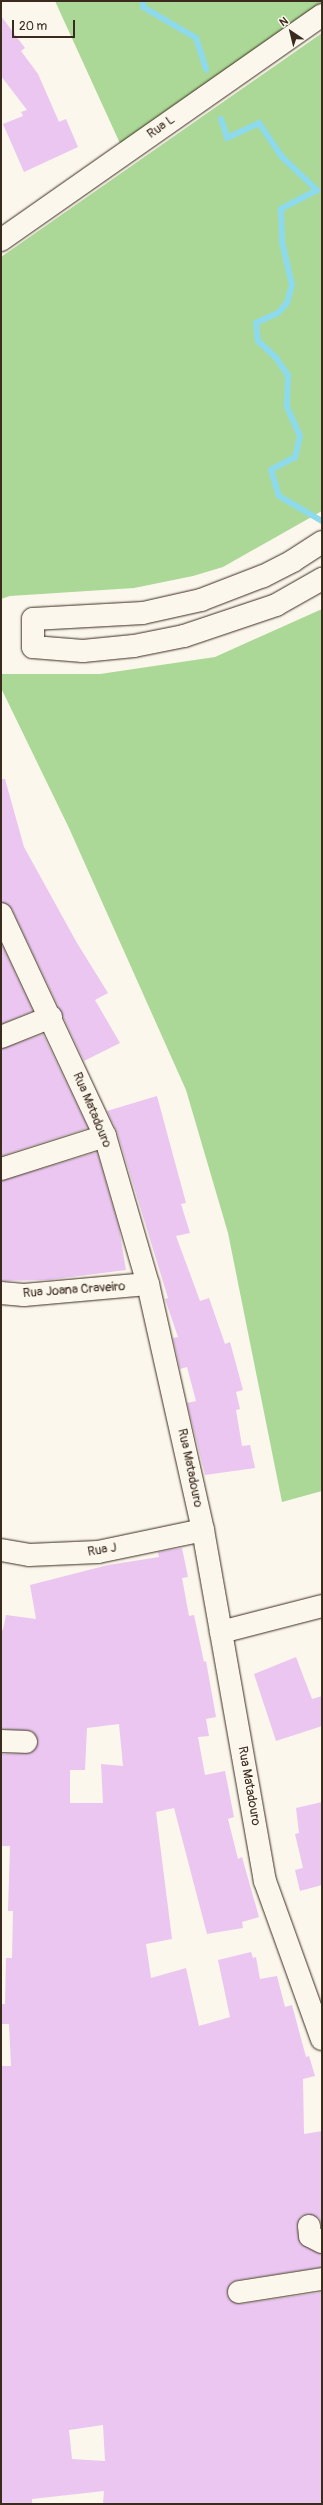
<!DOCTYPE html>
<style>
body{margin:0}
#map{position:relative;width:323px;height:2505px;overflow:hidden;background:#fbf7ec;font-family:Pangolin,sans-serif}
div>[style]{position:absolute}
.green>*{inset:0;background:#abd896}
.stream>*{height:6px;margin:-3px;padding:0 3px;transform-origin:3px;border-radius:3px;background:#8ddaed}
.building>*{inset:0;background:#eac6f0}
.roads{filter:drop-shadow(0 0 1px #3b2a1e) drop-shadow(0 0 1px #3b2a1e)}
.minor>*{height:22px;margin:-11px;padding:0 11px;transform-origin:11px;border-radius:11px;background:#fbf7ec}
span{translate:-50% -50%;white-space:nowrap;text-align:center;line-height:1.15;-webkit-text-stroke:4px #fbf7ec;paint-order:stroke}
.street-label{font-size:13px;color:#3b2a1e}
.frame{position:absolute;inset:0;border:2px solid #3b2a1e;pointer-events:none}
.north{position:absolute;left:271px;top:12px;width:40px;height:40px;-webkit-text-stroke:3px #fbf7ec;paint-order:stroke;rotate:325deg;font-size:11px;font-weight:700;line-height:16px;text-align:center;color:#3b2a1e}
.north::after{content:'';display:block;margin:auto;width:14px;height:18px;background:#3b2a1e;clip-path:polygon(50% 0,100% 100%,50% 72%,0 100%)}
.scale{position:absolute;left:12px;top:20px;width:63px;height:18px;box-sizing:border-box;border:2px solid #3b2a1e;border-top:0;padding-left:5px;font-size:12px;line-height:14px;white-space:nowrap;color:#3b2a1e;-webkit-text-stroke:3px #fbf7ec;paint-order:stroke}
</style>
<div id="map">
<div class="green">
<i style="clip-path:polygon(55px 1px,322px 1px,322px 9px,123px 150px)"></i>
<i style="clip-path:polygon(322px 33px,322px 511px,223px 567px,193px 576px,134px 588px,10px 596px,1px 599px,1px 257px)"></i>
<i style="clip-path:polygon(322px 609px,322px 1491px,282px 1502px,228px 1233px,186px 1090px,69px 828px,1px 688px,1px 674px,100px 674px,215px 657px)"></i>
</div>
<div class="stream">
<i style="left:143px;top:1px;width:6px;rotate:90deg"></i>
<i style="left:143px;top:7px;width:61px;rotate:30.3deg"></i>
<i style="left:196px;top:38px;width:33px;rotate:72deg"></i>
<i style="left:221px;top:119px;width:20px;rotate:72deg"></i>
<i style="left:227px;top:138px;width:35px;rotate:-25deg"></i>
<i style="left:259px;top:123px;width:40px;rotate:56deg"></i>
<i style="left:281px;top:156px;width:50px;rotate:43.4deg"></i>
<i style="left:317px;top:190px;width:41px;rotate:152.2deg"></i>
<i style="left:281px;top:209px;width:33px;rotate:88deg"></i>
<i style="left:282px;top:242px;width:44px;rotate:76.9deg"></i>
<i style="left:292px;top:285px;width:19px;rotate:106deg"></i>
<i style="left:287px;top:303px;width:13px;rotate:132deg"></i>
<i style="left:278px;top:313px;width:24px;rotate:156deg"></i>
<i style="left:256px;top:323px;width:18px;rotate:84deg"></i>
<i style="left:258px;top:341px;width:25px;rotate:43deg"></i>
<i style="left:276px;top:358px;width:21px;rotate:55deg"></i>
<i style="left:288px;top:375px;width:32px;rotate:92deg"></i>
<i style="left:287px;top:407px;width:32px;rotate:66deg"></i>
<i style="left:300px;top:436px;width:22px;rotate:103deg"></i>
<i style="left:295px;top:457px;width:27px;rotate:152deg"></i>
<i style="left:271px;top:470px;width:27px;rotate:73deg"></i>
<i style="left:279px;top:496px;width:50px;rotate:30.2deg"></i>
</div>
<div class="building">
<i style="clip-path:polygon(1px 16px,25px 48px,21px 51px,38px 74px,59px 122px,66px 119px,78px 147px,24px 172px,3px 124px,23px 116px,21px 112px,27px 110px,1px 76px)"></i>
<i style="clip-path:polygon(1px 779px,5px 779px,24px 847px,77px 943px,108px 993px,95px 1000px,120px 1043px,84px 1061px,12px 909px,1px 902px)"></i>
<i style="clip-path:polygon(1px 943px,33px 1011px,1px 1024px)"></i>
<i style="clip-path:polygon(43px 1034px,88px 1128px,1px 1156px,1px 1049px)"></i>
<i style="clip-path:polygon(157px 1096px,186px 1203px,181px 1204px,190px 1233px,176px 1236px,200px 1301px,209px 1298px,225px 1344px,230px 1342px,243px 1390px,236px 1392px,240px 1409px,236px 1410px,242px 1446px,250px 1445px,255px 1468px,205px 1475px,187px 1403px,196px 1401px,187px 1367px,180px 1369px,173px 1338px,178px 1337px,165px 1299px,168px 1298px,117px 1132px,107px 1111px)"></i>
<i style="clip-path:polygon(97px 1152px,119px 1228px,126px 1270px,48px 1280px,1px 1281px,1px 1181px)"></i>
<i style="clip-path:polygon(evenodd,182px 1548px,188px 1577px,182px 1578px,189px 1616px,194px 1615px,204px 1662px,206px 1661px,216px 1717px,206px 1719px,209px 1736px,198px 1737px,205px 1775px,225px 1771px,234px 1817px,228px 1819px,238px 1859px,242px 1857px,259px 1917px,242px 1922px,243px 1928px,207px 1934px,174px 1808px,156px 1812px,172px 1939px,146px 1944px,151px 1978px,186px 1968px,199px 2026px,230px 2017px,218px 1960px,251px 1952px,253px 1958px,256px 1957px,260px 1979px,277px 1976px,285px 2007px,292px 2005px,306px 2057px,309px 2056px,315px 2076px,303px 2079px,304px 2134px,322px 2131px,322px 2228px,319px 2218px,308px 2214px,301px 2216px,297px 2227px,300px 2243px,322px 2254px,322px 2267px,237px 2280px,231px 2283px,227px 2294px,230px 2300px,241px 2304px,322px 2292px,322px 2504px,103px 2504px,104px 2491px,32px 2499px,32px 2504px,1px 2504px,1px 2066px,11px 2066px,9px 2024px,1px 2024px,1px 2004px,5px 2004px,6px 1958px,12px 1958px,13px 1911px,8px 1911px,10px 1846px,1px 1846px,1px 1754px,31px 1753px,38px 1742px,32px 1731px,1px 1729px,1px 1629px,3px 1630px,6px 1615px,36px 1619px,30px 1585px,108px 1565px,159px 1557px,158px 1552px,182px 1548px,119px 1724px,123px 1766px,101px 1764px,103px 1803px,70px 1803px,70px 1770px,85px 1770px,87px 1728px,119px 1724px,182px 1548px,103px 2425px,105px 2461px,72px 2459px,69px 2430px,103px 2425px)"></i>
<i style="clip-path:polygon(296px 1657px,312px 1699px,322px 1696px,322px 1726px,276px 1741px,254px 1674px)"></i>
<i style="clip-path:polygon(322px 1802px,322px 1885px,300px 1891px,295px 1870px,303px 1868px,295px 1834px,299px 1833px,296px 1808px)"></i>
</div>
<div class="roads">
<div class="minor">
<i style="left:1px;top:240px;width:392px;rotate:-35deg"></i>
<i style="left:322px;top:542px;width:35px;rotate:147deg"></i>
<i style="left:293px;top:561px;width:34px;rotate:153deg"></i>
<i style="left:263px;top:576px;width:66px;rotate:158.8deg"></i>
<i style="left:201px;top:600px;width:59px;rotate:167.4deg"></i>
<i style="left:143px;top:613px;width:110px;rotate:176.9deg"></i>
<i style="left:33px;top:619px;width:28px;rotate:90deg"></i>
<i style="left:33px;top:647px;width:50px;rotate:4.6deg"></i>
<i style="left:83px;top:651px;width:51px;rotate:-5.6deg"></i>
<i style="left:134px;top:646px;width:51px;rotate:-11.3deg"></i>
<i style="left:184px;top:636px;width:97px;rotate:-18.6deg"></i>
<i style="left:276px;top:605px;width:53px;rotate:-29.5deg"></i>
<i style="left:1px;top:914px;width:245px;rotate:64.9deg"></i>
<i style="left:105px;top:1136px;width:154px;rotate:73.8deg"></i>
<i style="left:148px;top:1284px;width:252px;rotate:77.4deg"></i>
<i style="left:203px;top:1530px;width:356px;rotate:80deg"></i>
<i style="left:265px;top:1881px;width:168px;rotate:70.2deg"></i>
<i style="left:1px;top:1037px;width:54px;rotate:-21.8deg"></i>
<i style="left:1px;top:1169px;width:109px;rotate:-17.6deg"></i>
<i style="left:1px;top:1293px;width:23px;rotate:5deg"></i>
<i style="left:24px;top:1295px;width:124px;rotate:-5.1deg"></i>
<i style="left:1px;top:1550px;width:28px;rotate:10deg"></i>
<i style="left:29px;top:1555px;width:69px;rotate:-2.5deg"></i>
<i style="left:98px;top:1552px;width:107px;rotate:-11.8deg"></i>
<i style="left:221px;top:1632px;width:104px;rotate:-14.4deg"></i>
<i style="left:1px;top:1741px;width:25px;rotate:2deg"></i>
<i style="left:309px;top:2226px;width:10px;rotate:84deg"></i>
<i style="left:310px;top:2236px;width:13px;rotate:27deg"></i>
<i style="left:239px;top:2292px;width:84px;rotate:-8.9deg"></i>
</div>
</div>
<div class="street-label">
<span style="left:161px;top:127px;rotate:-35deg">Rua L</span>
<span style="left:92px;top:1110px;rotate:67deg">Rua Matadouro</span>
<span style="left:74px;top:1290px;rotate:-4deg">Rua Joana Craveiro</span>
<span style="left:190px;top:1468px;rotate:78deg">Rua Matadouro</span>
<span style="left:102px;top:1550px;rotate:-9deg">Rua J</span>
<span style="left:249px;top:1786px;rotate:80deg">Rua Matadouro</span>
</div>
<div class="frame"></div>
<div class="north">N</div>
<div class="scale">20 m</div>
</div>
